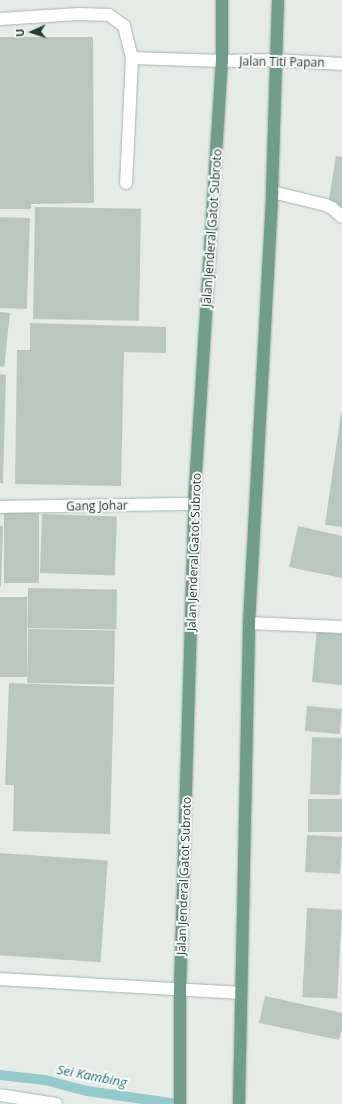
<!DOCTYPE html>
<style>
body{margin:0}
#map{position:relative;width:342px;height:1104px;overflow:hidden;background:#e5ece8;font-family:"Open Sans",sans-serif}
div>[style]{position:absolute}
.stream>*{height:10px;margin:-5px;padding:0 5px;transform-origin:5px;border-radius:5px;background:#94cacb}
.building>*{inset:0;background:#bac7c1;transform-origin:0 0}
.roads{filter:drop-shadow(0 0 1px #a8b4ae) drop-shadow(0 0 1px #a8b4ae)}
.lane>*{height:12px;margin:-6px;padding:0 6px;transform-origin:6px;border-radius:6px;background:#fff}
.street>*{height:12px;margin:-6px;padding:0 6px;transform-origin:6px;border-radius:6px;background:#fff}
.primary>*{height:12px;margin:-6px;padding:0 6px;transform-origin:6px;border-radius:6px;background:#6f9d8a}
span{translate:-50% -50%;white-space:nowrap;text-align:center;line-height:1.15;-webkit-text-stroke:4px #f5f9f7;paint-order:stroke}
.street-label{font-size:12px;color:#263c33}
.water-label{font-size:13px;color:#277072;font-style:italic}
.north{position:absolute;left:12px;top:12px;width:40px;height:40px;-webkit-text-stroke:3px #f5f9f7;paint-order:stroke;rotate:267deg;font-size:11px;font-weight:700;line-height:16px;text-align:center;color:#263c33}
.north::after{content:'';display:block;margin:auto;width:14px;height:18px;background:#263c33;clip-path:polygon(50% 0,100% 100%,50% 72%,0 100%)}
</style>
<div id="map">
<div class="stream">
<i style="left:0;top:1075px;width:45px;rotate:6.3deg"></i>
<i style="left:45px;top:1080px;width:43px;rotate:14.7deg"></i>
<i style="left:87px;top:1091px;width:92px;rotate:8.1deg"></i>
</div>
<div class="building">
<i style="clip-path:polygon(0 37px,93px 37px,94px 203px,31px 204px,31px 209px,0 209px)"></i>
<i style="clip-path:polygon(336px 156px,342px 157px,342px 207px,328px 205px)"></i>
<i style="left:35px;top:207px;width:106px;height:112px;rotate:1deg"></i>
<i style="left:0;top:217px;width:30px;height:91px;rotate:2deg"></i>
<i style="left:0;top:312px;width:10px;height:54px;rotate:6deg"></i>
<i style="clip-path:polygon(30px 323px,166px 327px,166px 353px,124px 352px,121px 486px,15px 484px,17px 350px,30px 350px)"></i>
<i style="clip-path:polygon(0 374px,6px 375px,3px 483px,0 483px)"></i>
<i style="clip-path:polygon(341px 413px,342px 414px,342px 527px,325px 525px)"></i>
<i style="left:4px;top:510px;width:35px;height:73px"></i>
<i style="left:42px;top:514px;width:75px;height:59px;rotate:2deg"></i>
<i style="clip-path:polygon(0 526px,3px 526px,1px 587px,0 587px)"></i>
<i style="clip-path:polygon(298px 526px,342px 536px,342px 578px,289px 567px)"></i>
<i style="left:28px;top:588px;width:89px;height:40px;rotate:1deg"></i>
<i style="left:0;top:597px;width:27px;height:80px"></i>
<i style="clip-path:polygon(317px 627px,342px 630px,342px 685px,312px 682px)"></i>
<i style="left:28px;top:629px;width:87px;height:54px;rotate:1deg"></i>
<i style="clip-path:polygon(9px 683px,114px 687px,110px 834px,13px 831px,14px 785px,5px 785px)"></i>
<i style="left:307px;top:706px;width:35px;height:25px;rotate:5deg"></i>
<i style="left:312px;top:737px;width:30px;height:57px;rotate:2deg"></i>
<i style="left:308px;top:799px;width:34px;height:33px"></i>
<i style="left:307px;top:835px;width:35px;height:37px;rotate:3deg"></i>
<i style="left:0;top:853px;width:108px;height:102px;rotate:4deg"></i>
<i style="left:307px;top:908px;width:35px;height:89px;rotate:3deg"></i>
<i style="clip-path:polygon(265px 996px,342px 1013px,342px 1028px,339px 1040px,259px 1023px)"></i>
</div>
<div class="roads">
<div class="lane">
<i style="left:0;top:19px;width:79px;rotate:-3.6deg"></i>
<i style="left:79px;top:14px;width:30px;rotate:2deg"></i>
<i style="left:109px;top:15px;width:19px;rotate:36deg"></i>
<i style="left:124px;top:26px;width:33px;rotate:76deg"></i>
<i style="left:132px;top:58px;width:125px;rotate:92.7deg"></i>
<i style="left:132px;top:58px;width:90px;rotate:1.9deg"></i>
<i style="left:272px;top:192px;width:56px;rotate:13.5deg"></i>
<i style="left:326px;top:205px;width:7px;rotate:27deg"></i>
<i style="left:332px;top:208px;width:13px;rotate:42deg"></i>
<i style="left:249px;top:623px;width:93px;rotate:2.5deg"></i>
</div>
<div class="street">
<i style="left:222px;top:61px;width:55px;rotate:-1deg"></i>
<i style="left:277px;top:60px;width:65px;rotate:3.5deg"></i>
<i style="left:0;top:507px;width:194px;rotate:-0.9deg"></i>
<i style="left:0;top:979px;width:241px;rotate:3.3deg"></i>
<i style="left:0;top:1095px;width:57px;rotate:9.1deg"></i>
</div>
<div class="primary">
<i style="left:180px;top:1104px;width:114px;rotate:-90deg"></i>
<i style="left:180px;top:990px;width:486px;rotate:-88.3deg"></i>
<i style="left:194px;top:504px;width:444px;rotate:-86.4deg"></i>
<i style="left:222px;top:61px;width:61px;rotate:-90deg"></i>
<i style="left:239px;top:1104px;width:481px;rotate:-88.8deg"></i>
<i style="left:249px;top:623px;width:432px;rotate:-86.9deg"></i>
<i style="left:272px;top:192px;width:192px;rotate:-88.2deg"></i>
</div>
</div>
<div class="street-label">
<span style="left:282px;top:62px;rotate:1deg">Jalan Titi Papan</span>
<span style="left:212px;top:228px;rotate:-86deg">Jalan Jenderal Gatot Subroto</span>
<span style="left:97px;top:506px;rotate:-1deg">Gang Johar</span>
<span style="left:194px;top:552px;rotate:-88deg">Jalan Jenderal Gatot Subroto</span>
<span style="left:184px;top:876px;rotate:-88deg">Jalan Jenderal Gatot Subroto</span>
</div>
<div class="water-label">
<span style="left:92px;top:1076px;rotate:11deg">Sei Kambing</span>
</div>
<div class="north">U</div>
</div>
